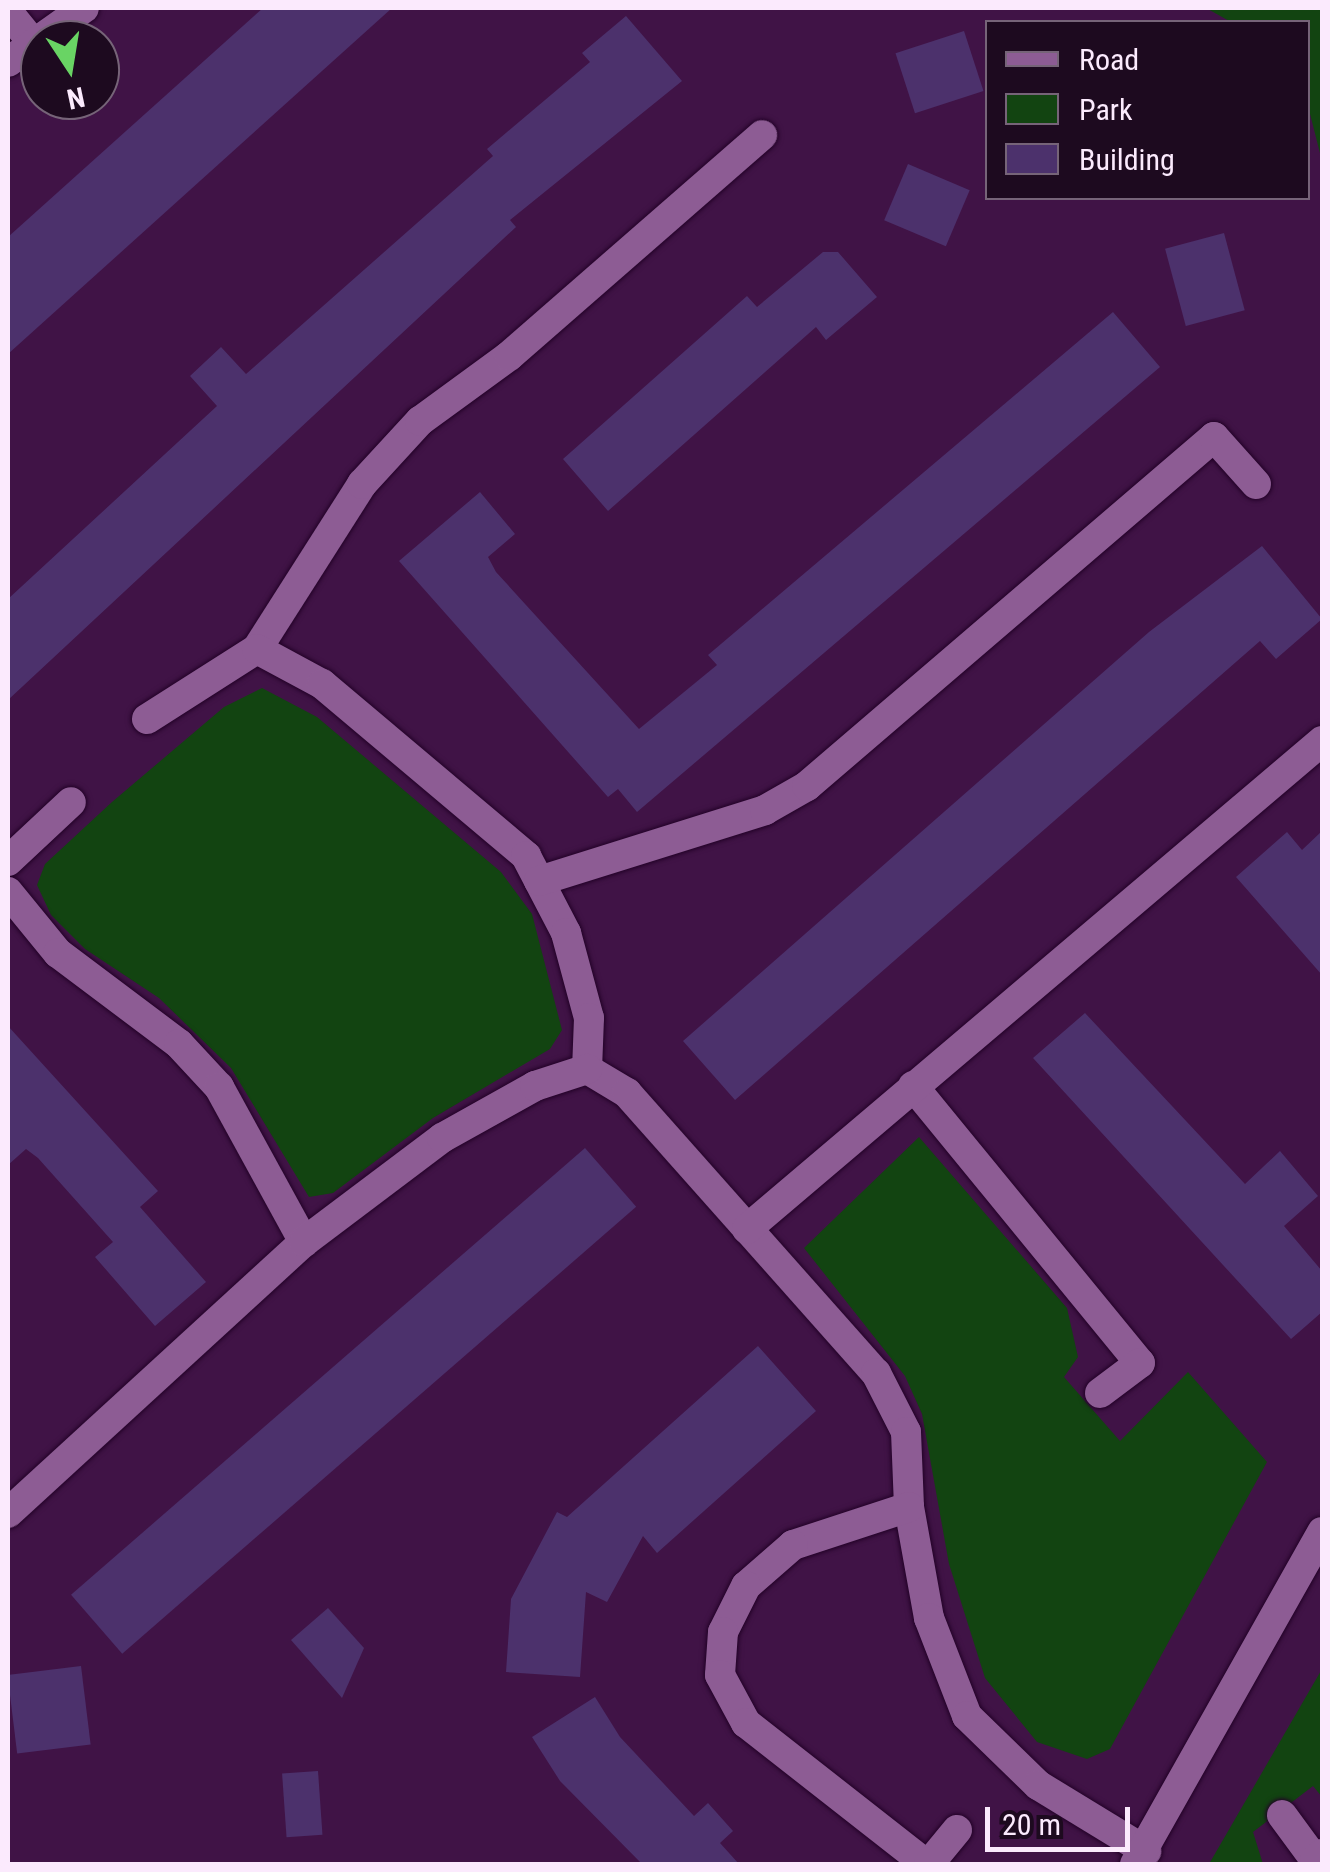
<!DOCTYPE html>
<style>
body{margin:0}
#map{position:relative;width:1330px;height:1872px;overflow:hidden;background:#401346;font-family:"Roboto Condensed",sans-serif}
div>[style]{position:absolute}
.green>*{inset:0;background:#124411}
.building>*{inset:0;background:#4c316c;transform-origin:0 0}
.roads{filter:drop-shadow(0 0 2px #220227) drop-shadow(0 0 2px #220227)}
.minor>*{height:30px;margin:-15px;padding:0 15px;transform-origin:15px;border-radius:15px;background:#8d5c94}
span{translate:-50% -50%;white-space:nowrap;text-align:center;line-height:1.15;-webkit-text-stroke:9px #1d0a1f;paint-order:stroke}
.frame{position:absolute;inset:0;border:10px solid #fbeafd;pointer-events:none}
.legend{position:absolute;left:985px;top:20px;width:325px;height:180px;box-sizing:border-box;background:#1d0a1f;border:2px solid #766478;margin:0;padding:12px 18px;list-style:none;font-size:30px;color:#fbeafd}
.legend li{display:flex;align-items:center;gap:20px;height:50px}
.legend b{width:50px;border:2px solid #766478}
.north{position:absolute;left:20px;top:20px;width:100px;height:100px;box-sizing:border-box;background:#1d0a1f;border:2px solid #766478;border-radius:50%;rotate:168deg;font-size:28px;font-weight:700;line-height:40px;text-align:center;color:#fbeafd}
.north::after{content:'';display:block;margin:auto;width:35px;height:45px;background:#69d464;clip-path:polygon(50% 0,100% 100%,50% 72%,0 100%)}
.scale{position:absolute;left:985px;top:1807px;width:145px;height:45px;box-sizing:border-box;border:5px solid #fbeafd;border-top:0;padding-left:12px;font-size:30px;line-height:35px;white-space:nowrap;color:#fbeafd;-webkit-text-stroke:8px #1d0a1f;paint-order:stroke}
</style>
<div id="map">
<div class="green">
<i style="clip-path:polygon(1206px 8px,1322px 8px,1322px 161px,1308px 106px,1308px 22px,1231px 22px)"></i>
<i style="clip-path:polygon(262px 688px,317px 717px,501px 872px,532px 914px,562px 1030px,550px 1049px,433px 1118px,333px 1193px,309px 1197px,231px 1068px,159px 998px,85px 949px,51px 915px,37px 885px,45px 864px,112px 802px,224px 707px)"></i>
<i style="clip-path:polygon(919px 1137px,1067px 1308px,1078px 1357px,1064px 1377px,1120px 1441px,1188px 1372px,1267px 1462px,1110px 1749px,1087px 1759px,1037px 1742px,985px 1678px,949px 1564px,922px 1414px,905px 1376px,804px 1248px)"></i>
<i style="clip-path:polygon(1322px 1669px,1322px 1797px,1313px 1786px,1253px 1832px,1263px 1864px,1209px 1864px)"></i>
</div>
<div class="building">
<i style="clip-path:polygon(263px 8px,392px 8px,8px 354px,8px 237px)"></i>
<i style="clip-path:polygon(626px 16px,682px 81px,510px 220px,516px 227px,8px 700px,8px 599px,217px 406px,190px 376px,221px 347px,246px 374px,493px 156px,487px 149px,590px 62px,582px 53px)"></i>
<i style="left:964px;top:31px;width:63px;height:72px;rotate:72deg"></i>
<i style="left:908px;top:164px;width:67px;height:61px;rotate:23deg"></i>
<i style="left:1224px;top:233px;width:80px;height:61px;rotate:75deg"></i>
<i style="clip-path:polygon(823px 252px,838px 252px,877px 297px,826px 340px,816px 327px,608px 511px,563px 459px,747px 296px,757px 307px)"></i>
<i style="clip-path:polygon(1113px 312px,1160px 367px,637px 812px,618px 789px,608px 797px,399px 561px,480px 492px,515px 534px,488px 557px,496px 572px,639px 729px,717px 665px,708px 655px)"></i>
<i style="clip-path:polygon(1262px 546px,1322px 619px,1276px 659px,1260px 641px,735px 1100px,683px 1041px,1149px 632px)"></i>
<i style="clip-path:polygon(1322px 831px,1322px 975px,1236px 877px,1287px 832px,1302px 850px)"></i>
<i style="clip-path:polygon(1085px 1013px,1245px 1184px,1280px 1151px,1318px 1196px,1284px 1226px,1322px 1271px,1322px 1312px,1291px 1339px,1033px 1058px)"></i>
<i style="clip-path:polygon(8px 1026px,158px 1191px,140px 1207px,206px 1282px,155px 1326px,95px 1257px,113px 1242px,38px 1158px,26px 1149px,8px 1165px)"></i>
<i style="left:585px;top:1148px;width:78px;height:681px;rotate:49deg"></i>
<i style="clip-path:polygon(758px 1346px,816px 1411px,657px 1553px,643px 1536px,607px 1602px,586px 1592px,580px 1677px,506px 1672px,511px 1599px,557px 1512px,567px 1517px)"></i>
<i style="clip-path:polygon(328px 1608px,364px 1648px,342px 1698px,291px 1640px)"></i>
<i style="left:81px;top:1666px;width:79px;height:74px;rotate:83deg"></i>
<i style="clip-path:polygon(595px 1697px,620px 1737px,694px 1816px,708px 1803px,733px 1831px,720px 1843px,739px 1864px,642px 1864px,560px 1781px,532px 1737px)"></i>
<i style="left:318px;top:1771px;width:64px;height:36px;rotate:86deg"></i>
</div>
<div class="roads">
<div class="minor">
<i style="left:8px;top:12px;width:36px;rotate:51deg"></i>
<i style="left:8px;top:62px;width:93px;rotate:-35.4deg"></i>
<i style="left:257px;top:649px;width:196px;rotate:-57.5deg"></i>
<i style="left:362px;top:484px;width:86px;rotate:-47.4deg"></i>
<i style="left:420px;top:421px;width:110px;rotate:-36.1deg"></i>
<i style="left:509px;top:356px;width:336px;rotate:-41.1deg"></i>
<i style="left:147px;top:719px;width:130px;rotate:-32.5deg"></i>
<i style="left:257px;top:649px;width:74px;rotate:28.3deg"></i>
<i style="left:322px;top:684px;width:267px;rotate:40.1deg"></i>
<i style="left:526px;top:856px;width:87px;rotate:62.5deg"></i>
<i style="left:566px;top:933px;width:88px;rotate:74.9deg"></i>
<i style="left:589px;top:1018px;width:51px;rotate:92.2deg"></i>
<i style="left:587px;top:1069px;width:47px;rotate:31deg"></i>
<i style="left:627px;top:1093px;width:375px;rotate:48.4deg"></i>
<i style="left:876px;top:1373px;width:66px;rotate:63deg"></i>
<i style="left:906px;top:1432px;width:75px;rotate:87.7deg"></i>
<i style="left:909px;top:1507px;width:113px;rotate:79.8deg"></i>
<i style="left:929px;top:1618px;width:105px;rotate:68.8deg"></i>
<i style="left:967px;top:1716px;width:99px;rotate:44.2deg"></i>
<i style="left:1038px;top:1785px;width:127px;rotate:31.4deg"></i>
<i style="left:8px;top:861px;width:86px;rotate:-43.1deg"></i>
<i style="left:539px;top:881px;width:237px;rotate:-17.4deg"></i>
<i style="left:765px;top:810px;width:48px;rotate:-29.7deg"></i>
<i style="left:807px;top:786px;width:536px;rotate:-40.61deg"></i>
<i style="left:1214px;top:437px;width:63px;rotate:48.2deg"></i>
<i style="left:8px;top:892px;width:79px;rotate:50.7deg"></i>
<i style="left:58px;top:953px;width:151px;rotate:36.9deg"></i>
<i style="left:179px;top:1044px;width:59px;rotate:47.1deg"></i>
<i style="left:219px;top:1087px;width:177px;rotate:61.3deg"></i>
<i style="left:913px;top:1086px;width:358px;rotate:50.7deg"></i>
<i style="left:1140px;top:1363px;width:50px;rotate:143.1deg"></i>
<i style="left:747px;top:1229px;width:754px;rotate:-40.32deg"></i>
<i style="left:909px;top:1507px;width:122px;rotate:161.9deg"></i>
<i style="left:793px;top:1545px;width:62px;rotate:138.9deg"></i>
<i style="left:746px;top:1586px;width:51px;rotate:116.6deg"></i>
<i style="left:723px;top:1632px;width:43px;rotate:94deg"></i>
<i style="left:720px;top:1675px;width:55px;rotate:61.6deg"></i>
<i style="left:746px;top:1723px;width:229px;rotate:38.1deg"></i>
<i style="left:8px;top:1513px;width:401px;rotate:-42.5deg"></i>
<i style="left:304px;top:1242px;width:173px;rotate:-37deg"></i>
<i style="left:442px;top:1138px;width:107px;rotate:-29.2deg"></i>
<i style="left:535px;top:1086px;width:55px;rotate:-18.1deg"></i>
<i style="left:1282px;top:1815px;width:56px;rotate:53.7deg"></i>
<i style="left:1315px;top:1860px;width:9px;rotate:-41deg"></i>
<i style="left:929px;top:1864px;width:44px;rotate:-50.5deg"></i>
<i style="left:1135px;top:1864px;width:381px;rotate:-60.6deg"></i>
</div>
</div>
<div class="frame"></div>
<ul class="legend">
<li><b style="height:12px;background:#8d5c94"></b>Road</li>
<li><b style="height:28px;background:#124411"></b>Park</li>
<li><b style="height:28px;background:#4c316c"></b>Building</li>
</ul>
<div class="north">N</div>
<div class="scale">20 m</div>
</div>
